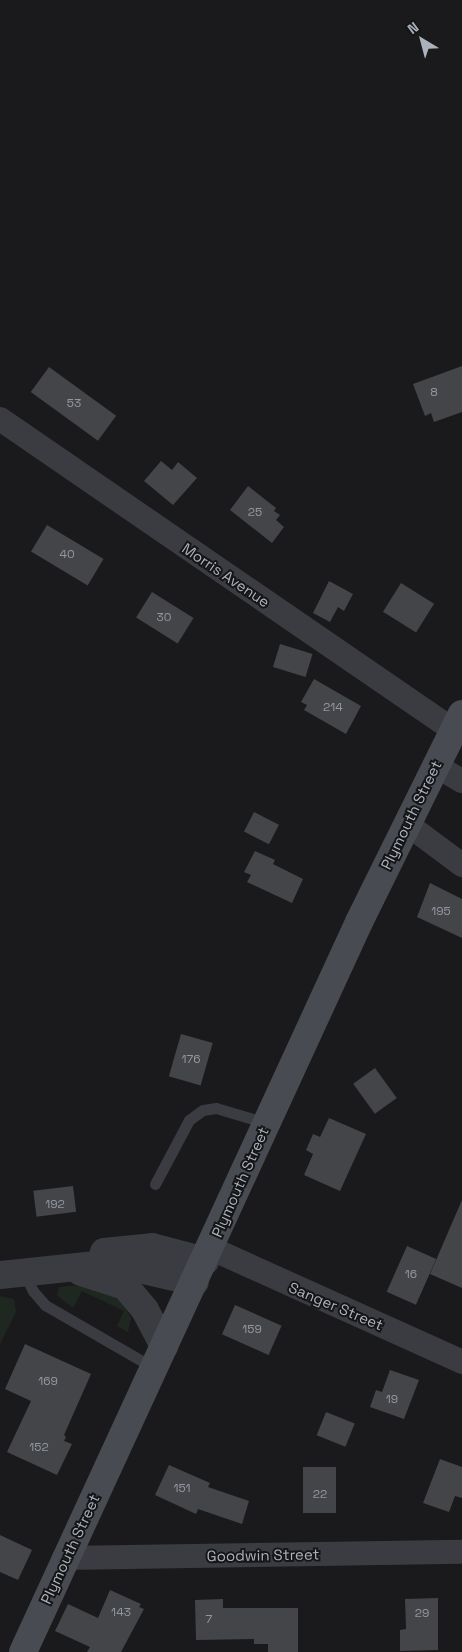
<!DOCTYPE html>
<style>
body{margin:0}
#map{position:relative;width:462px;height:1652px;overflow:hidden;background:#1a1a1c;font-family:"Space Grotesk",sans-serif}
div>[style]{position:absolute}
.green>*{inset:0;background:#1f2820}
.building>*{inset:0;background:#444549;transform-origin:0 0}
.service>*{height:11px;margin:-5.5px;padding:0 5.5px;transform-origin:5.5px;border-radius:5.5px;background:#3b3c41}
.minor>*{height:24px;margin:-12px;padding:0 12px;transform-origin:12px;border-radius:12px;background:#3b3c41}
.tertiary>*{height:28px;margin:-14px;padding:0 14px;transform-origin:14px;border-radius:14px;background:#3b3c41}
.secondary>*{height:28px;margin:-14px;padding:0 14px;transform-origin:14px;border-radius:14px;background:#484b51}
span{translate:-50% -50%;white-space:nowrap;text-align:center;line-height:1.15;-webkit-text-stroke:4px #151517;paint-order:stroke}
.number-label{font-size:12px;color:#92979f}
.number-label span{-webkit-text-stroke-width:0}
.street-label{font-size:15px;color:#acb2bc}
.north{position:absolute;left:397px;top:15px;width:50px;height:50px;-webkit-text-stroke:4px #151517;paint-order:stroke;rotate:323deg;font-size:14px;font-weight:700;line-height:20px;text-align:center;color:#acb2bc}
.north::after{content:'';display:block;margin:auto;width:18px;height:22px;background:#acb2bc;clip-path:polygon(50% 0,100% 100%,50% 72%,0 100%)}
</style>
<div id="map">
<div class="green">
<i style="clip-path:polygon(83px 1285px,118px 1297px,131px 1318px,128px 1332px,117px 1326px,124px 1311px,82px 1291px,73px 1308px,57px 1295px,59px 1287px)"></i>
<i style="clip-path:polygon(0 1296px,14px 1299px,16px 1312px,0 1344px)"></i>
</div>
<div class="building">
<i style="clip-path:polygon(462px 366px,462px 412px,434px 422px,431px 413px,425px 416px,413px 384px)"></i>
<i style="left:49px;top:367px;width:83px;height:31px;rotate:36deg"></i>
<i style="clip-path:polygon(161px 461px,172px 470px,178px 462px,197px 478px,173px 505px,144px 481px)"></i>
<i style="clip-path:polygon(248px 486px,276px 508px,274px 511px,280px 515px,276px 520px,284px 527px,272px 543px,230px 510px)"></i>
<i style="left:47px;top:525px;width:66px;height:31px;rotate:31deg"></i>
<i style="clip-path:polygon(329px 581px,353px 594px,344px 611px,338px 607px,330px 622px,313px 613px)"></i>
<i style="left:401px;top:583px;width:39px;height:34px;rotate:32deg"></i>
<i style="left:152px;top:592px;width:49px;height:30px;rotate:32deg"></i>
<i style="left:280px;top:644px;width:34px;height:24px;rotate:17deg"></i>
<i style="clip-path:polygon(314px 679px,361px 706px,346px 734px,304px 710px,307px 705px,301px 702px)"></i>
<i style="left:254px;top:812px;width:28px;height:22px;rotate:27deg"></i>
<i style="clip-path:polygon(255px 851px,275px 860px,273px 864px,303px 879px,292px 903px,247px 882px,251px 875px,244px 872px)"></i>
<i style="clip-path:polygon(430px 883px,462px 899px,462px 938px,417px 917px)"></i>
<i style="left:181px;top:1034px;width:33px;height:44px;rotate:16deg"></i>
<i style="left:375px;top:1068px;width:37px;height:27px;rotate:54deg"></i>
<i style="clip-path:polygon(329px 1118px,366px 1134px,340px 1191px,304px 1175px,313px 1154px,306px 1150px,313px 1134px,320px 1137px)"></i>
<i style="left:73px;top:1186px;width:26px;height:40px;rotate:83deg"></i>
<i style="clip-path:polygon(462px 1200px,462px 1288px,430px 1274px)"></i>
<i style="left:407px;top:1246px;width:32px;height:50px;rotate:24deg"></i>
<i style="left:235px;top:1305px;width:51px;height:32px;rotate:24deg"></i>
<i style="clip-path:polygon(25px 1344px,91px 1374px,64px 1435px,66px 1437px,64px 1441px,72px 1444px,57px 1475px,7px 1452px,31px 1401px,5px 1389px)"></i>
<i style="clip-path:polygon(390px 1370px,419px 1380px,404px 1419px,370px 1407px,376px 1390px,382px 1392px)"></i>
<i style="left:326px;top:1412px;width:31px;height:25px;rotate:22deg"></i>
<i style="clip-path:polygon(440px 1459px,462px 1467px,462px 1498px,455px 1496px,449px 1512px,423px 1503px)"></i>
<i style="clip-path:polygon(169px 1465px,210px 1483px,208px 1487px,249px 1501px,242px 1524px,198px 1509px,196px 1514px,155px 1495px)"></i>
<i style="left:303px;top:1467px;width:33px;height:46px"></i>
<i style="clip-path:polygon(0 1535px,32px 1550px,18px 1580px,0 1572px)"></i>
<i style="clip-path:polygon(110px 1590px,141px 1604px,139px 1607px,144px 1609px,121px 1652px,87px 1652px,90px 1647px,55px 1631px,68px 1604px,98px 1618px)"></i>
<i style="clip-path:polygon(438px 1598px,438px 1650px,400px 1651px,400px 1630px,406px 1629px,405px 1599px)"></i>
<i style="clip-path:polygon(223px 1599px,223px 1608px,298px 1608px,298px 1652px,268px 1652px,268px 1644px,254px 1644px,254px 1639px,196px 1640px,195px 1600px)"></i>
</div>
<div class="service">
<i style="left:155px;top:1184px;width:72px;rotate:-62deg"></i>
<i style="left:189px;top:1120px;width:17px;rotate:-36deg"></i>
<i style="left:203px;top:1110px;width:13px;rotate:-9deg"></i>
<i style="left:216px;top:1108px;width:52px;rotate:16.7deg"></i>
<i style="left:24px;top:1272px;width:21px;rotate:65deg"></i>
<i style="left:33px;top:1291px;width:18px;rotate:49deg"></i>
<i style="left:45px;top:1305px;width:126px;rotate:30deg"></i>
</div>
<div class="minor">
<i style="left:0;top:419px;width:549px;rotate:34.47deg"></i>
<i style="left:435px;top:765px;width:31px;rotate:31deg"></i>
<i style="left:407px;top:824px;width:69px;rotate:36.7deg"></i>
<i style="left:210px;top:1248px;width:277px;rotate:24.3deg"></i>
<i style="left:64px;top:1558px;width:398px;rotate:-0.9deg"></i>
</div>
<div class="tertiary">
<i style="left:104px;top:1252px;width:48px;rotate:-5.9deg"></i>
<i style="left:152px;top:1247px;width:55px;rotate:14.8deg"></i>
<i style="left:81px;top:1272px;width:46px;rotate:17.7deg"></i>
<i style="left:125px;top:1286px;width:31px;rotate:50deg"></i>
<i style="left:145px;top:1310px;width:41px;rotate:62.2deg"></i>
<i style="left:0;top:1275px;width:115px;rotate:-6deg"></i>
<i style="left:114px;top:1263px;width:83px;rotate:13.2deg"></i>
</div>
<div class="secondary">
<i style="left:23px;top:1652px;width:804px;rotate:-65.28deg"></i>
<i style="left:359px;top:922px;width:232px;rotate:-63.7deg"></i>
</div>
<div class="number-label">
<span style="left:434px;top:393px">8</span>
<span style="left:74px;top:404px">53</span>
<span style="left:255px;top:513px">25</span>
<span style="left:67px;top:555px">40</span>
<span style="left:164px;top:618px">30</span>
<span style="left:333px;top:708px">214</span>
<span style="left:441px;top:912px">195</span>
<span style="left:191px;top:1060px">176</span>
<span style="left:55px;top:1205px">192</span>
<span style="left:411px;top:1275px">16</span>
<span style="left:252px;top:1330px">159</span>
<span style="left:48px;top:1382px">169</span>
<span style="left:392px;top:1400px">19</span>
<span style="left:39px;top:1448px">152</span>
<span style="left:182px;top:1489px">151</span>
<span style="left:320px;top:1495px">22</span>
<span style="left:121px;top:1613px">143</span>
<span style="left:422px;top:1614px">29</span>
<span style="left:209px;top:1620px">7</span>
</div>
<div class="street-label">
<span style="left:226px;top:575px;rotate:34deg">Morris Avenue</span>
<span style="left:411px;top:815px;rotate:-64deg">Plymouth Street</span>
<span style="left:240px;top:1182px;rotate:-66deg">Plymouth Street</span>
<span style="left:336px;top:1306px;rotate:23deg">Sanger Street</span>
<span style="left:70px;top:1549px;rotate:-65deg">Plymouth Street</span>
<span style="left:263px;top:1555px;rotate:-1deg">Goodwin Street</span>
</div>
<div class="north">N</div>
</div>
